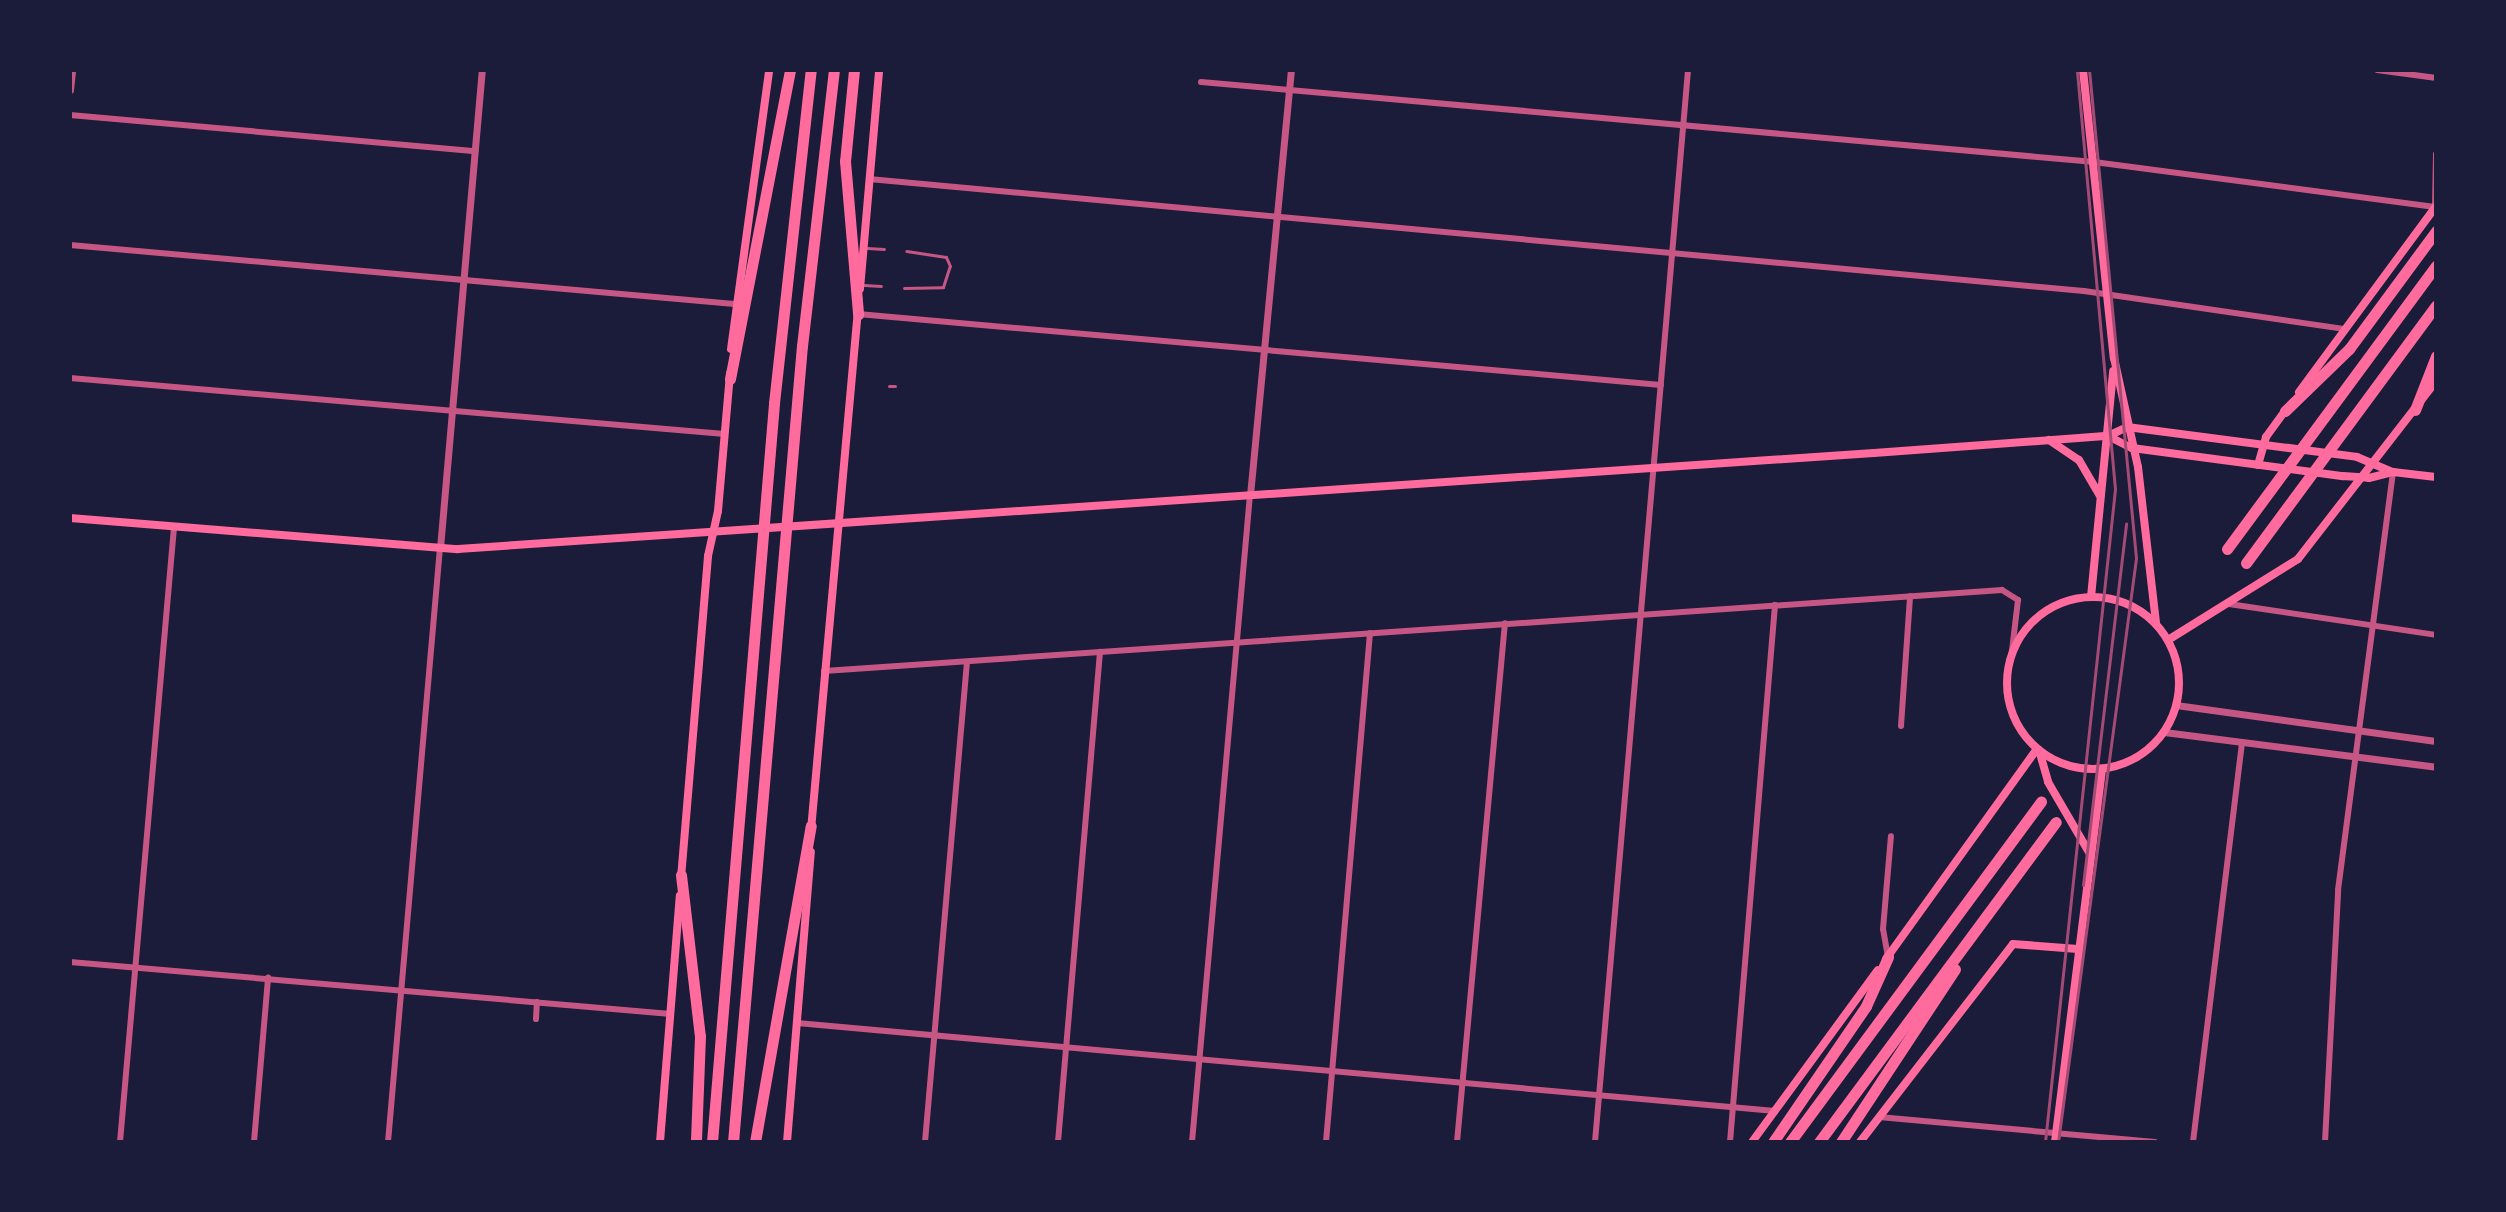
<!DOCTYPE html>
<style>
body{margin:0}
#map{position:relative;width:2506px;height:1212px;overflow:hidden;background:#1b1b3a;font-family:"Fira Sans",sans-serif}
div>[style]{position:absolute}
.service>*{height:3px;margin:-1.5px;padding:0 1.5px;transform-origin:1.5px;border-radius:1.5px;background:#c65784}
.minor>*{height:6px;margin:-3px;padding:0 3px;transform-origin:3px;border-radius:3px;background:#c65784}
.tertiary>*{height:7px;margin:-3.5px;padding:0 3.5px;transform-origin:3.5px;border-radius:3.5px;background:#c65784}
.secondary>*{height:8px;margin:-4px;padding:0 4px;transform-origin:4px;border-radius:4px;background:#ff6b9d}
.secondary>.ring{margin:-4px;padding:0;box-sizing:content-box;background:none;border:8px solid #ff6b9d;border-radius:50%}
.motorway>*{height:11px;margin:-5.5px;padding:0 5.5px;transform-origin:5.5px;border-radius:5.5px;background:#ff6b9d}
.rail>*{height:3px;margin:-1.5px;padding:0 1.5px;transform-origin:1.5px;border-radius:1.5px;background:#a44b75}
span{translate:-50% -50%;white-space:nowrap;text-align:center;line-height:1.15;-webkit-text-stroke:8px #1b1b3a;paint-order:stroke}
.frame{position:absolute;inset:0;border:72px solid #1b1b3a;pointer-events:none}
</style>
<div id="map">
<div class="service">
<i style="left:867px;top:248px;width:17px;rotate:3deg"></i>
<i style="left:864px;top:285px;width:17px;rotate:3deg"></i>
<i style="left:904px;top:288px;width:39px;rotate:-1deg"></i>
<i style="left:943px;top:287px;width:22px;rotate:-72deg"></i>
<i style="left:950px;top:266px;width:10px;rotate:-114deg"></i>
<i style="left:946px;top:257px;width:40px;rotate:-171.5deg"></i>
<i style="left:889px;top:386px;width:6px"></i>
</div>
<div class="minor">
<i style="left:2377px;top:70px;width:60px;rotate:7.7deg"></i>
<i style="left:1201px;top:82px;width:897px;rotate:5.12deg"></i>
<i style="left:2094px;top:162px;width:344px;rotate:7.5deg"></i>
<i style="left:2435px;top:207px;width:53px;rotate:-88.9deg"></i>
<i style="left:70px;top:115px;width:407px;rotate:5.1deg"></i>
<i style="left:869px;top:179px;width:1220px;rotate:5.27deg"></i>
<i style="left:2084px;top:291px;width:264px;rotate:8.3deg"></i>
<i style="left:70px;top:245px;width:667px;rotate:5.08deg"></i>
<i style="left:858px;top:314px;width:806px;rotate:5.05deg"></i>
<i style="left:70px;top:378px;width:657px;rotate:4.89deg"></i>
<i style="left:2229px;top:604px;width:209px;rotate:8.5deg"></i>
<i style="left:824px;top:671px;width:1181px;rotate:-3.93deg"></i>
<i style="left:2002px;top:590px;width:19px;rotate:32deg"></i>
<i style="left:2018px;top:600px;width:59px;rotate:96.8deg"></i>
<i style="left:1901px;top:726px;width:130px;rotate:-86deg"></i>
<i style="left:1888px;top:957px;width:28px;rotate:-100deg"></i>
<i style="left:1883px;top:929px;width:93px;rotate:-85.1deg"></i>
<i style="left:70px;top:962px;width:603px;rotate:4.95deg"></i>
<i style="left:536px;top:1019px;width:17px;rotate:-87deg"></i>
<i style="left:797px;top:1023px;width:982px;rotate:5.14deg"></i>
<i style="left:1879px;top:1117px;width:277px;rotate:5.2deg"></i>
<i style="left:120px;top:1142px;width:617px;rotate:-84.98deg"></i>
<i style="left:254px;top:1142px;width:165px;rotate:-85.1deg"></i>
<i style="left:388px;top:1142px;width:596px;rotate:-85deg"></i>
<i style="left:925px;top:1142px;width:482px;rotate:-85deg"></i>
<i style="left:1058px;top:1142px;width:492px;rotate:-85.1deg"></i>
<i style="left:1192px;top:1142px;width:650px;rotate:-84.88deg"></i>
<i style="left:1326px;top:1142px;width:511px;rotate:-85.06deg"></i>
<i style="left:1457px;top:1142px;width:521px;rotate:-84.72deg"></i>
<i style="left:1595px;top:1142px;width:1076px;rotate:-85.04deg"></i>
<i style="left:1730px;top:1142px;width:539px;rotate:-85.21deg"></i>
<i style="left:2193px;top:1142px;width:403px;rotate:-83deg"></i>
<i style="left:2325px;top:1142px;width:252px;rotate:-87deg"></i>
<i style="left:2338px;top:890px;width:422px;rotate:-82.5deg"></i>
</div>
<div class="tertiary">
<i style="left:70px;top:90px;width:20px;rotate:-84deg"></i>
<i style="left:1250px;top:495px;width:427px;rotate:-84.5deg"></i>
<i style="left:440px;top:548px;width:480px;rotate:-85deg"></i>
<i style="left:2176px;top:705px;width:262px;rotate:7.9deg"></i>
<i style="left:2164px;top:732px;width:274px;rotate:7.3deg"></i>
</div>
<div class="secondary">
<i style="left:2083px;top:70px;width:290px;rotate:83.9deg"></i>
<i style="left:2114px;top:358px;width:112px;rotate:77.6deg"></i>
<i style="left:2138px;top:467px;width:157px;rotate:83.4deg"></i>
<i style="left:860px;top:289px;width:220px;rotate:-85deg"></i>
<i style="left:731px;top:349px;width:282px;rotate:-82.2deg"></i>
<i style="left:2299px;top:392px;width:231px;rotate:-53.6deg"></i>
<i style="left:2108px;top:436px;width:27px;rotate:27deg"></i>
<i style="left:2132px;top:448px;width:213px;rotate:7.6deg"></i>
<i style="left:2343px;top:476px;width:26px;rotate:4deg"></i>
<i style="left:2369px;top:478px;width:25px;rotate:-14deg"></i>
<i style="left:2049px;top:440px;width:36px;rotate:34deg"></i>
<i style="left:2079px;top:460px;width:42px;rotate:59.7deg"></i>
<i style="left:2258px;top:465px;width:29px;rotate:-74deg"></i>
<i style="left:2266px;top:437px;width:34px;rotate:-54deg"></i>
<i style="left:70px;top:518px;width:389px;rotate:4.6deg"></i>
<i style="left:458px;top:549px;width:1419px;rotate:-3.88deg"></i>
<i style="left:1874px;top:453px;width:235px;rotate:-4.2deg"></i>
<i style="left:2108px;top:436px;width:21px;rotate:-25deg"></i>
<i style="left:2127px;top:427px;width:232px;rotate:7.4deg"></i>
<i style="left:2357px;top:457px;width:39px;rotate:23deg"></i>
<i style="left:2393px;top:472px;width:43px;rotate:6.6deg"></i>
<i class="ring" style="left:2007px;top:597px;width:164px;height:164px"></i>
<i style="left:2091px;top:597px;width:227px;rotate:-84.4deg"></i>
<i style="left:2168px;top:640px;width:153px;rotate:-31.9deg"></i>
<i style="left:2298px;top:559px;width:225px;rotate:-52.2deg"></i>
<i style="left:2039px;top:750px;width:33px;rotate:74deg"></i>
<i style="left:2048px;top:782px;width:83px;rotate:59.7deg"></i>
<i style="left:811px;top:830px;width:522px;rotate:-84.84deg"></i>
<i style="left:681px;top:878px;width:323px;rotate:-85.2deg"></i>
<i style="left:708px;top:556px;width:46px;rotate:-77.5deg"></i>
<i style="left:718px;top:511px;width:138px;rotate:-85deg"></i>
<i style="left:1886px;top:959px;width:259px;rotate:-54.3deg"></i>
<i style="left:660px;top:1142px;width:247px;rotate:-85.4deg"></i>
<i style="left:787px;top:1142px;width:291px;rotate:-85.3deg"></i>
<i style="left:1752px;top:1142px;width:213px;rotate:-53.8deg"></i>
<i style="left:1860px;top:1142px;width:250px;rotate:-52.3deg"></i>
<i style="left:2013px;top:944px;width:65px;rotate:4.4deg"></i>
<i style="left:2055px;top:1142px;width:376px;rotate:-82.8deg"></i>
</div>
<div class="motorway">
<i style="left:854px;top:70px;width:91px;rotate:95.6deg"></i>
<i style="left:845px;top:161px;width:154px;rotate:85.1deg"></i>
<i style="left:730px;top:379px;width:315px;rotate:-79deg"></i>
<i style="left:2415px;top:410px;width:58px;rotate:-68.7deg"></i>
<i style="left:2285px;top:411px;width:89px;rotate:-44.1deg"></i>
<i style="left:2349px;top:349px;width:147px;rotate:-53.6deg"></i>
<i style="left:2227px;top:549px;width:352px;rotate:-53.6deg"></i>
<i style="left:2246px;top:563px;width:320px;rotate:-53.6deg"></i>
<i style="left:681px;top:875px;width:162px;rotate:83.3deg"></i>
<i style="left:700px;top:1036px;width:106px;rotate:92.2deg"></i>
<i style="left:712px;top:1142px;width:742px;rotate:-85.2deg"></i>
<i style="left:774px;top:403px;width:335px;rotate:-83.7deg"></i>
<i style="left:733px;top:1142px;width:799px;rotate:-85.05deg"></i>
<i style="left:802px;top:346px;width:278px;rotate:-83.4deg"></i>
<i style="left:755px;top:1142px;width:321px;rotate:-80deg"></i>
<i style="left:1773px;top:1142px;width:165px;rotate:-55.6deg"></i>
<i style="left:1866px;top:1006px;width:54px;rotate:-65.8deg"></i>
<i style="left:1790px;top:1142px;width:423px;rotate:-53.6deg"></i>
<i style="left:1819px;top:1142px;width:398px;rotate:-53.5deg"></i>
<i style="left:1841px;top:1142px;width:207px;rotate:-56.6deg"></i>
</div>
<div class="rail">
<i style="left:2083px;top:885px;width:364px;rotate:-83.2deg"></i>
<i style="left:2045px;top:1142px;width:657px;rotate:-83.88deg"></i>
<i style="left:2115px;top:489px;width:421px;rotate:-95.2deg"></i>
<i style="left:2058px;top:1142px;width:589px;rotate:-82.39deg"></i>
<i style="left:2136px;top:558px;width:490px;rotate:-95.5deg"></i>
</div>
<div class="frame"></div>
</div>
